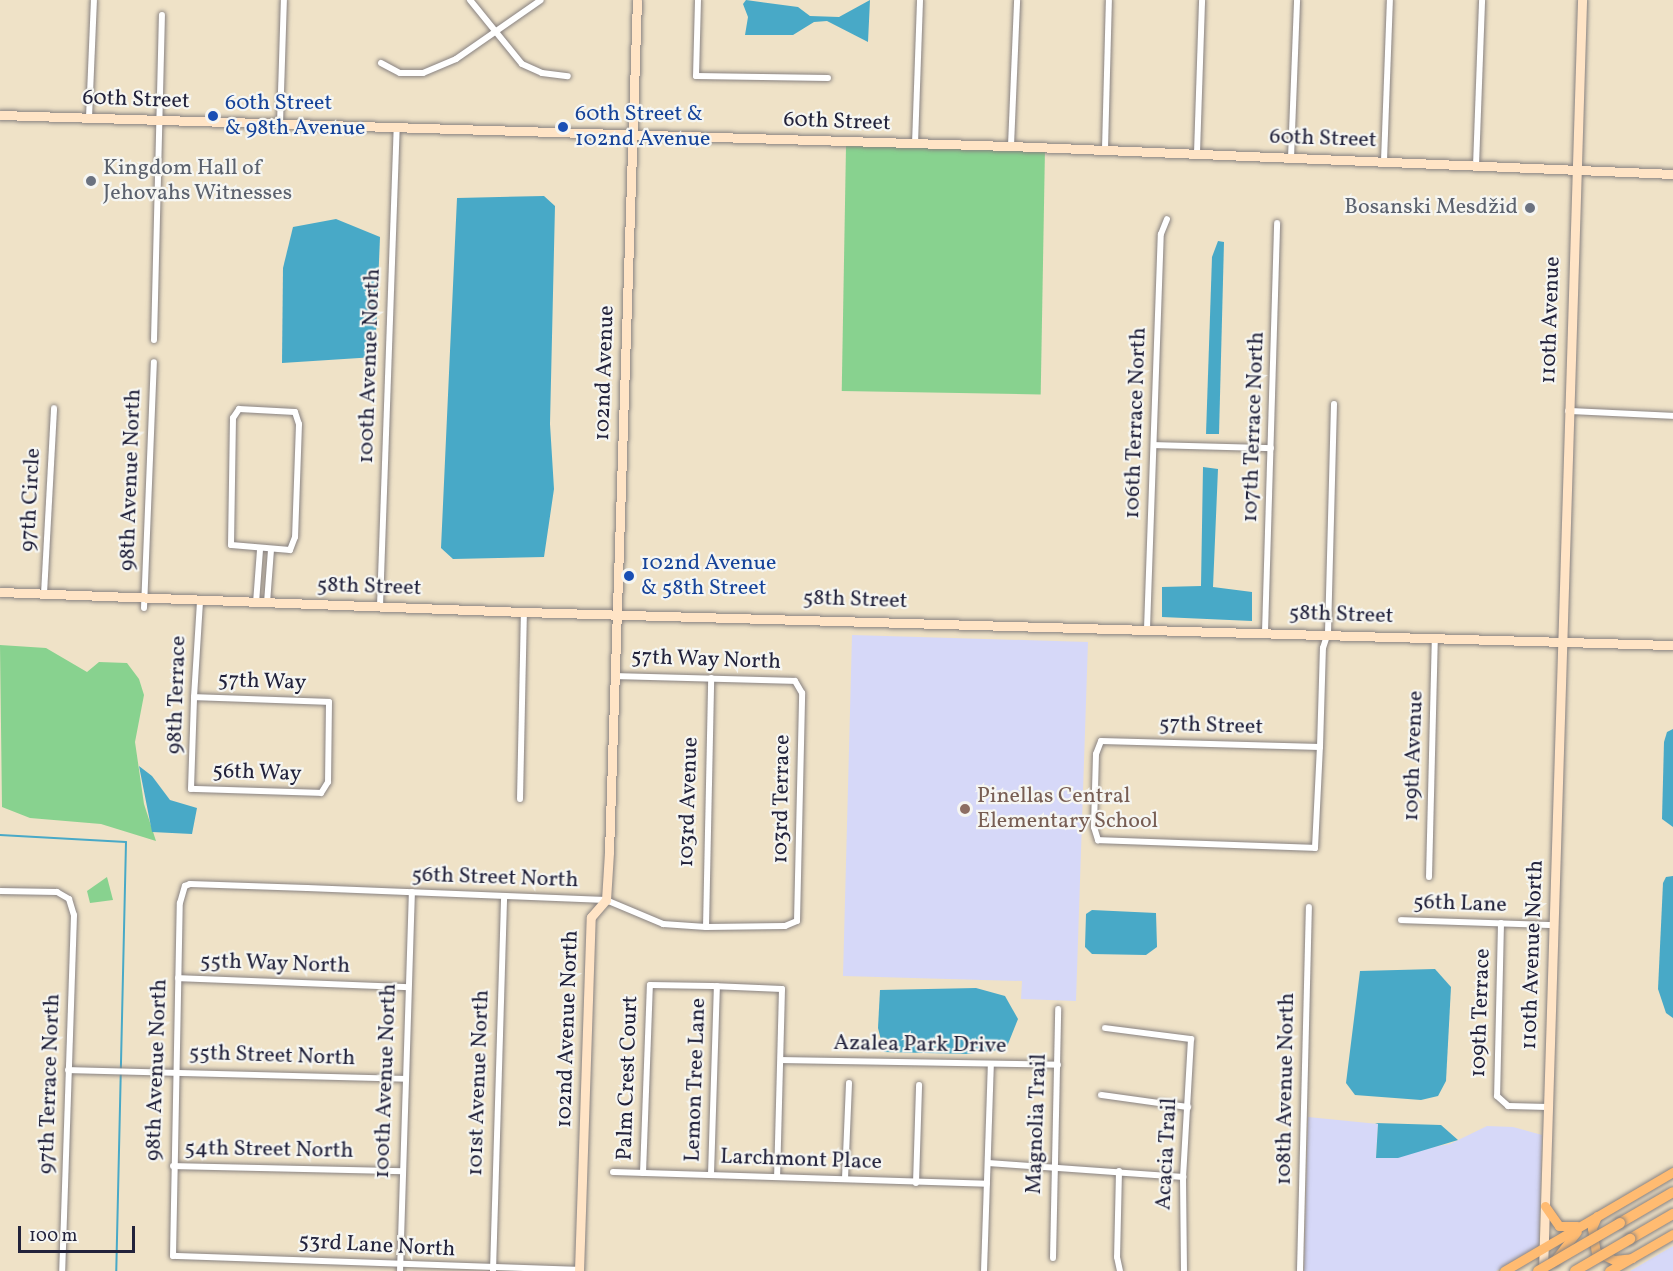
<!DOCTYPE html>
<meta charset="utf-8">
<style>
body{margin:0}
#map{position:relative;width:1673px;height:1271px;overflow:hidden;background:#efe2c7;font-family:Vollkorn,serif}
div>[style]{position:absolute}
.built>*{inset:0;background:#d6d8f8}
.green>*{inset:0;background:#88d28f;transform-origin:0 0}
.water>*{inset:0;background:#48a9c7}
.stream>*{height:2px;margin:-1px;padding:0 1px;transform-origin:1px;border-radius:1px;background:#48a9c7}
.roads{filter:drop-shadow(0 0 2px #888281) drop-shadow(0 0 2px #888281)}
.street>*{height:6px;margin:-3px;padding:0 3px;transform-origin:3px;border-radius:3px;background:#fff}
.secondary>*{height:9px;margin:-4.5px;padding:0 4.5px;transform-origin:4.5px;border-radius:4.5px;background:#ffe4c6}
.primary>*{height:9px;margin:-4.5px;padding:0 4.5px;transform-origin:4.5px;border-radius:4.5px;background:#ffbb71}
.highway>*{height:10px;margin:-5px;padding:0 5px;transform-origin:5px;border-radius:5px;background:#ffbb71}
.bridges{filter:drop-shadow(0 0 2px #888281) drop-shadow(0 0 2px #888281)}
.highway-bridge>*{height:10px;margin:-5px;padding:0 5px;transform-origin:5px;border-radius:5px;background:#ffbb71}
.dots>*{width:16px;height:16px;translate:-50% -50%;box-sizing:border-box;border:3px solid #f6f6f2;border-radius:50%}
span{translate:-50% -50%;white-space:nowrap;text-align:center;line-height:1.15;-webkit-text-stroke:4.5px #f6f6f2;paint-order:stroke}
.street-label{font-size:22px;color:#22223b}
.transit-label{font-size:22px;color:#164399}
.left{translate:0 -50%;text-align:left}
.worship-label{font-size:22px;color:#5b616d}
.right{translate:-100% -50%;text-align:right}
.education-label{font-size:22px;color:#785e54}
.scale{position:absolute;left:18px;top:1226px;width:117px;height:27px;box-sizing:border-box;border:3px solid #22223b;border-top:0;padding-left:8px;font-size:18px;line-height:21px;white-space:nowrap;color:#22223b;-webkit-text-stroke:4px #f6f6f2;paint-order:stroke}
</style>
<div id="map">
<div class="built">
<i style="clip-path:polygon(852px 635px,1088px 642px,1076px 1001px,1021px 999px,1022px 981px,843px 976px)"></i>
<i style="clip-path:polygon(1308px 1117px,1378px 1124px,1376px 1157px,1450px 1144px,1487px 1126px,1513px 1127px,1542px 1135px,1539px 1246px,1496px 1271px,1304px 1271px)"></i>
<i style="clip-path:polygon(1673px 1246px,1673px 1271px,1630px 1271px)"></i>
</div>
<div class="green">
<i style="left:846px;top:146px;width:199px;height:245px;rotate:1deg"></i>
<i style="clip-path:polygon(0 645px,46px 648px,87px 672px,99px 662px,127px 663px,139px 679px,144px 695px,135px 742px,144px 804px,156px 841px,101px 824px,30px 818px,2px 807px)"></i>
<i style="clip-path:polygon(107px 877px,113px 900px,90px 903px,87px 891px)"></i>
</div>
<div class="water">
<i style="clip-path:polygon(746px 0,798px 7px,810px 16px,839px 17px,870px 0,868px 42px,827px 21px,814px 22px,793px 35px,745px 35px,748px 17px,743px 4px)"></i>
<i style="clip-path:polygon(544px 196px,555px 206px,550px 424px,554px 489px,544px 557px,453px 559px,441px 548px,457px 198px)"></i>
<i style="clip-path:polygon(336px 219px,380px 237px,375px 357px,282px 363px,283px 268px,293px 227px)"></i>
<i style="clip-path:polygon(1218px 241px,1224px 242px,1219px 434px,1206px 434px,1212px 257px)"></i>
<i style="clip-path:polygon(1203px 467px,1218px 469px,1213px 587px,1252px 592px,1252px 621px,1162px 617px,1162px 587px,1201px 586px)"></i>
<i style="clip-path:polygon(1673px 729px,1673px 827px,1662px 819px,1664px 742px,1667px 732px)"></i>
<i style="clip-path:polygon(139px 766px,152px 776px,170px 800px,197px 808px,192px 834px,152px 832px)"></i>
<i style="clip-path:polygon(1673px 876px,1673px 1018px,1666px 1013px,1658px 989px,1663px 883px,1666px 877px)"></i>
<i style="clip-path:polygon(1092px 910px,1156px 913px,1157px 947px,1146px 955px,1092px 954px,1085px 947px,1086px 914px)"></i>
<i style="clip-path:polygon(1435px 969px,1451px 987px,1446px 1081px,1438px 1096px,1421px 1100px,1355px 1095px,1346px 1083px,1360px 971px)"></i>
<i style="clip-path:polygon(976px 988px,1005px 996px,1018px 1019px,1006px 1049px,967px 1054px,884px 1052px,878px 1028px,880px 990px)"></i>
<i style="clip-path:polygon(1375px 1123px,1441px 1125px,1458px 1140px,1398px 1158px,1376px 1158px,1378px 1124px)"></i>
</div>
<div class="stream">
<i style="left:0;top:835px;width:126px;rotate:3.2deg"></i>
<i style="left:126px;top:842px;width:429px;rotate:91.3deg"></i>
</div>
<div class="roads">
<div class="street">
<i style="left:470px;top:0;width:82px;rotate:50.9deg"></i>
<i style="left:522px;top:64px;width:22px;rotate:24deg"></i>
<i style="left:542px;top:73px;width:26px;rotate:7deg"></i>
<i style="left:698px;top:0;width:76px;rotate:91.5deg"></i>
<i style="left:696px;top:76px;width:132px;rotate:0.9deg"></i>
<i style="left:381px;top:63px;width:21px;rotate:28deg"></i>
<i style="left:400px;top:73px;width:23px"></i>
<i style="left:423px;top:73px;width:36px;rotate:-23deg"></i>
<i style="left:456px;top:59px;width:103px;rotate:-34.8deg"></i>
<i style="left:89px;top:118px;width:118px;rotate:-87.6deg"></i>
<i style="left:280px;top:124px;width:124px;rotate:-88.2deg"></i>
<i style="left:915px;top:144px;width:144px;rotate:-88deg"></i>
<i style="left:1011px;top:146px;width:146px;rotate:-87.6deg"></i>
<i style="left:1105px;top:149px;width:149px;rotate:-88.5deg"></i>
<i style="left:1197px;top:153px;width:153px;rotate:-88.1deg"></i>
<i style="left:1291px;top:158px;width:158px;rotate:-87.8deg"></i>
<i style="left:1384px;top:161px;width:161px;rotate:-87.9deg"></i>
<i style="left:1476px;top:166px;width:166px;rotate:-87.9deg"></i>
<i style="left:154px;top:340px;width:325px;rotate:-88.6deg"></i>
<i style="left:239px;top:409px;width:56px;rotate:3.1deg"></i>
<i style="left:295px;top:412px;width:13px;rotate:72deg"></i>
<i style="left:299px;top:424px;width:113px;rotate:92deg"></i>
<i style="left:295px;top:537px;width:14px;rotate:111deg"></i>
<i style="left:290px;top:550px;width:59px;rotate:-175.2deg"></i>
<i style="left:231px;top:545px;width:127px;rotate:-89.1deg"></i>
<i style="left:233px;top:418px;width:11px;rotate:-56deg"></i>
<i style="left:1568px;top:411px;width:105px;rotate:2.7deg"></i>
<i style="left:1154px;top:445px;width:117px;rotate:1.5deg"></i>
<i style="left:44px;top:594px;width:186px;rotate:-86.9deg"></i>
<i style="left:256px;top:603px;width:53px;rotate:-85.7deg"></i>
<i style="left:267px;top:603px;width:53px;rotate:-85.7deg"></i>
<i style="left:380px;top:606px;width:478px;rotate:-88deg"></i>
<i style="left:144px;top:608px;width:246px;rotate:-87.7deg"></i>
<i style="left:1147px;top:629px;width:395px;rotate:-88deg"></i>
<i style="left:1161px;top:234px;width:16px;rotate:-68deg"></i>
<i style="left:1265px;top:632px;width:409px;rotate:-88.3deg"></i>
<i style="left:194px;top:697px;width:135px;rotate:2.1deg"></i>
<i style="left:329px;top:702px;width:80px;rotate:90.7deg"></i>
<i style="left:328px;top:782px;width:13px;rotate:122deg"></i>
<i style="left:321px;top:793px;width:130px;rotate:-178.2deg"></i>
<i style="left:191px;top:789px;width:92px;rotate:-88.1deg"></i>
<i style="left:194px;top:697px;width:95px;rotate:-86.4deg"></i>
<i style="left:1320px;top:747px;width:219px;rotate:-178.4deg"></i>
<i style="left:1101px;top:741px;width:14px;rotate:111deg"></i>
<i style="left:1096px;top:754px;width:73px;rotate:91.6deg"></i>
<i style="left:1094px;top:827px;width:14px;rotate:73deg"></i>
<i style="left:1098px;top:840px;width:217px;rotate:2.1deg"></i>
<i style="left:1315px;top:848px;width:101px;rotate:-87.2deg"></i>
<i style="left:1320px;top:747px;width:99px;rotate:-88.3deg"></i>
<i style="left:1323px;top:648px;width:16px;rotate:-72deg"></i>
<i style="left:1328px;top:633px;width:229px;rotate:-88.5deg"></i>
<i style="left:520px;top:799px;width:187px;rotate:-88.8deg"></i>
<i style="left:1429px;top:877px;width:240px;rotate:-88.6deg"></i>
<i style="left:0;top:891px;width:57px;rotate:1deg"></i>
<i style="left:57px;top:892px;width:14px;rotate:30deg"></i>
<i style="left:69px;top:899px;width:17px;rotate:73deg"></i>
<i style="left:74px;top:915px;width:356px;rotate:91.9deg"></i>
<i style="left:1401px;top:920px;width:153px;rotate:1.9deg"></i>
<i style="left:1501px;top:923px;width:173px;rotate:91.3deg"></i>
<i style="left:1497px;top:1096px;width:15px;rotate:42deg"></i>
<i style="left:1508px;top:1106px;width:40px;rotate:1.4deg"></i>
<i style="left:706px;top:927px;width:249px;rotate:-88.8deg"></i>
<i style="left:178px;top:978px;width:229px;rotate:2.3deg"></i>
<i style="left:1105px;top:1028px;width:87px;rotate:7.3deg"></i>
<i style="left:1191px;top:1039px;width:138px;rotate:93.3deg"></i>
<i style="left:1183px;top:1177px;width:94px;rotate:89.4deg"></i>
<i style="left:782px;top:1060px;width:276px;rotate:1deg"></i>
<i style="left:68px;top:1070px;width:336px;rotate:1.5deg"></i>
<i style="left:1101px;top:1095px;width:88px;rotate:7.9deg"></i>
<i style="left:988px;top:1163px;width:196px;rotate:4.1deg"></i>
<i style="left:173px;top:1166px;width:228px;rotate:1.3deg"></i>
<i style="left:1119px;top:1171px;width:86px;rotate:91.3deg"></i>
<i style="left:1117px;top:1257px;width:14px;rotate:78deg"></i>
<i style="left:613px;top:1172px;width:374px;rotate:1.8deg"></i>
<i style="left:643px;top:1173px;width:188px;rotate:-87.9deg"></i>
<i style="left:650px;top:985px;width:62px;rotate:0.9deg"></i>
<i style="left:712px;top:986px;width:70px;rotate:2.5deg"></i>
<i style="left:782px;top:989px;width:188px;rotate:91.5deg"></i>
<i style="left:711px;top:1174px;width:188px;rotate:-88.2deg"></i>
<i style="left:845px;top:1179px;width:96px;rotate:-87.6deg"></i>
<i style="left:916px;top:1183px;width:98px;rotate:-88.2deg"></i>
<i style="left:1053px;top:1258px;width:249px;rotate:-88.8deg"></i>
<i style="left:579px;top:1270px;width:406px;rotate:-178deg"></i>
<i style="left:173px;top:1256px;width:353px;rotate:-88.9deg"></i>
<i style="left:180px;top:903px;width:18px;rotate:-74deg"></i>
<i style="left:185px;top:886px;width:5px;rotate:-22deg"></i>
<i style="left:190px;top:884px;width:117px;rotate:2deg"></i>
<i style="left:307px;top:888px;width:299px;rotate:2.3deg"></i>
<i style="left:606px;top:900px;width:62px;rotate:22.8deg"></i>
<i style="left:663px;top:924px;width:43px;rotate:4deg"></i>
<i style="left:706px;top:927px;width:79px;rotate:-0.7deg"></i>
<i style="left:785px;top:926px;width:13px;rotate:-23deg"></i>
<i style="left:797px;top:921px;width:228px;rotate:-88.7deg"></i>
<i style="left:802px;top:693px;width:14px;rotate:-120deg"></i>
<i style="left:795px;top:681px;width:179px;rotate:-178.4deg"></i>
<i style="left:400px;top:1271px;width:379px;rotate:-88.2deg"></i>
<i style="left:493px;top:1271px;width:375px;rotate:-88.3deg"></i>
<i style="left:984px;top:1271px;width:206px;rotate:-88.1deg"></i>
<i style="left:1300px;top:1271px;width:364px;rotate:-88.6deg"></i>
</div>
<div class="secondary">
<i style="left:0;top:115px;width:1011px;rotate:1.76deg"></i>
<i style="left:1011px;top:146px;width:663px;rotate:2.42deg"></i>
<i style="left:0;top:592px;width:524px;rotate:2.19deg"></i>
<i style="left:524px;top:612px;width:1149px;rotate:1.65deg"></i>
<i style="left:579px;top:1271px;width:354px;rotate:-88.1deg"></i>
<i style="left:591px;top:917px;width:23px;rotate:-49deg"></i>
<i style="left:606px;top:900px;width:48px;rotate:-86.4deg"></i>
<i style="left:609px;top:852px;width:852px;rotate:-88.12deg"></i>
<i style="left:1543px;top:1271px;width:1272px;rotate:-88.24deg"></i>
</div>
<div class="primary">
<i style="left:1545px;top:1206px;width:24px;rotate:55deg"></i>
<i style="left:1559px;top:1226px;width:18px"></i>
<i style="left:1597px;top:1216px;width:13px;rotate:113deg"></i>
<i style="left:1592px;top:1228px;width:24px;rotate:81deg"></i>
<i style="left:1596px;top:1252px;width:20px;rotate:24deg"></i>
<i style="left:1614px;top:1260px;width:18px;rotate:-6deg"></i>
<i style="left:1554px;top:1261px;width:37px;rotate:-52deg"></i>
<i style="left:1504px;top:1271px;width:196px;rotate:-30.4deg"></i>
<i style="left:1609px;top:1271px;width:74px;rotate:-30deg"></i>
</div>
<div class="highway">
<i style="left:1620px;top:1223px;width:61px;rotate:-30.3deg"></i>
<i style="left:1630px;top:1239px;width:50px;rotate:-30.2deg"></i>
</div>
</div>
<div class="bridges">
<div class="highway-bridge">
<i style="left:1538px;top:1271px;width:95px;rotate:-30.3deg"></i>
<i style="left:1575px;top:1271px;width:64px;rotate:-30.2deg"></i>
</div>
</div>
<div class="dots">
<i style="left:213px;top:116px;background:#1a4fb4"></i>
<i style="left:563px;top:127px;background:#1a4fb4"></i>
<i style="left:91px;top:181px;background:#6b7280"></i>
<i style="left:1530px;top:208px;background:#6b7280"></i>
<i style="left:629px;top:576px;background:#1a4fb4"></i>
<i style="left:965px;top:809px;background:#8d6e63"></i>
</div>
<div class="street-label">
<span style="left:136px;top:100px;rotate:2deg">60th Street</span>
<span style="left:837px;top:122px;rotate:2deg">60th Street</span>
<span style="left:1323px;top:139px;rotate:2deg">60th Street</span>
<span style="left:1551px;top:320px;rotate:-88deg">110th Avenue</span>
<span style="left:370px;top:366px;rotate:-88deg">100th Avenue North</span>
<span style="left:605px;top:373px;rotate:-88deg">102nd Avenue</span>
<span style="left:1136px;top:423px;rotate:-88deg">106th Terrace North</span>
<span style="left:1254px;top:427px;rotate:-88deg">107th Terrace North</span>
<span style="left:131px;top:480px;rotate:-88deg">98th Avenue North</span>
<span style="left:31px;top:500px;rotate:-87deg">97th Circle</span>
<span style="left:369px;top:587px;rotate:2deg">58th Street</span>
<span style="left:855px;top:600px;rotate:2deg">58th Street</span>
<span style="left:1341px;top:615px;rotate:2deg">58th Street</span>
<span style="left:706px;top:660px;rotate:2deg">57th Way North</span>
<span style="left:262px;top:682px;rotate:2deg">57th Way</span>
<span style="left:177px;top:695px;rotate:-88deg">98th Terrace</span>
<span style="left:1211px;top:726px;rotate:2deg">57th Street</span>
<span style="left:1414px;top:756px;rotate:-88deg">109th Avenue</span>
<span style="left:257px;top:773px;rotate:2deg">56th Way</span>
<span style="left:782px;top:799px;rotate:-89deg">103rd Terrace</span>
<span style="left:689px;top:802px;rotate:-88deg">103rd Avenue</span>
<span style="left:495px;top:878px;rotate:2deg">56th Street North</span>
<span style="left:1460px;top:904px;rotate:2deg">56th Lane</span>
<span style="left:1533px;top:955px;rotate:-88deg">110th Avenue North</span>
<span style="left:275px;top:964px;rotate:2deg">55th Way North</span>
<span style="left:1481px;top:1013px;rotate:-88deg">109th Terrace</span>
<span style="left:568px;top:1029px;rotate:-88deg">102nd Avenue North</span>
<span style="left:920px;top:1045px;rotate:1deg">Azalea Park Drive</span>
<span style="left:272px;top:1056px;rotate:2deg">55th Street North</span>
<span style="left:157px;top:1070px;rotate:-88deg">98th Avenue North</span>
<span style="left:628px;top:1078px;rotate:-88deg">Palm Crest Court</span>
<span style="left:696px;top:1080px;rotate:-88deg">Lemon Tree Lane</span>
<span style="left:386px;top:1081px;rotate:-88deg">100th Avenue North</span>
<span style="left:479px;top:1083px;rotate:-88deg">101st Avenue North</span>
<span style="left:50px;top:1084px;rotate:-88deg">97th Terrace North</span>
<span style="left:1286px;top:1089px;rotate:-89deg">108th Avenue North</span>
<span style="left:1037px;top:1124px;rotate:-88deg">Magnolia Trail</span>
<span style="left:269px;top:1150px;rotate:1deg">54th Street North</span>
<span style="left:1167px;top:1154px;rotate:-87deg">Acacia Trail</span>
<span style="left:801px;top:1160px;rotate:2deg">Larchmont Place</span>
<span style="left:377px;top:1246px;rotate:3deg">53rd Lane North</span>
</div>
<div class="transit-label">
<span class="left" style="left:225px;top:116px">60th Street<br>&amp; 98th Avenue</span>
<span class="left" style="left:575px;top:127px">60th Street &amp;<br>102nd Avenue</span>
<span class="left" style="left:641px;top:576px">102nd Avenue<br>&amp; 58th Street</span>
</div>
<div class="worship-label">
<span class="left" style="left:103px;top:181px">Kingdom Hall of<br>Jehovahs Witnesses</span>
<span class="right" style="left:1518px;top:208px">Bosanski Mesdžid</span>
</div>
<div class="education-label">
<span class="left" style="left:977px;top:809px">Pinellas Central<br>Elementary School</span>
</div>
<div class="scale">100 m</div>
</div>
